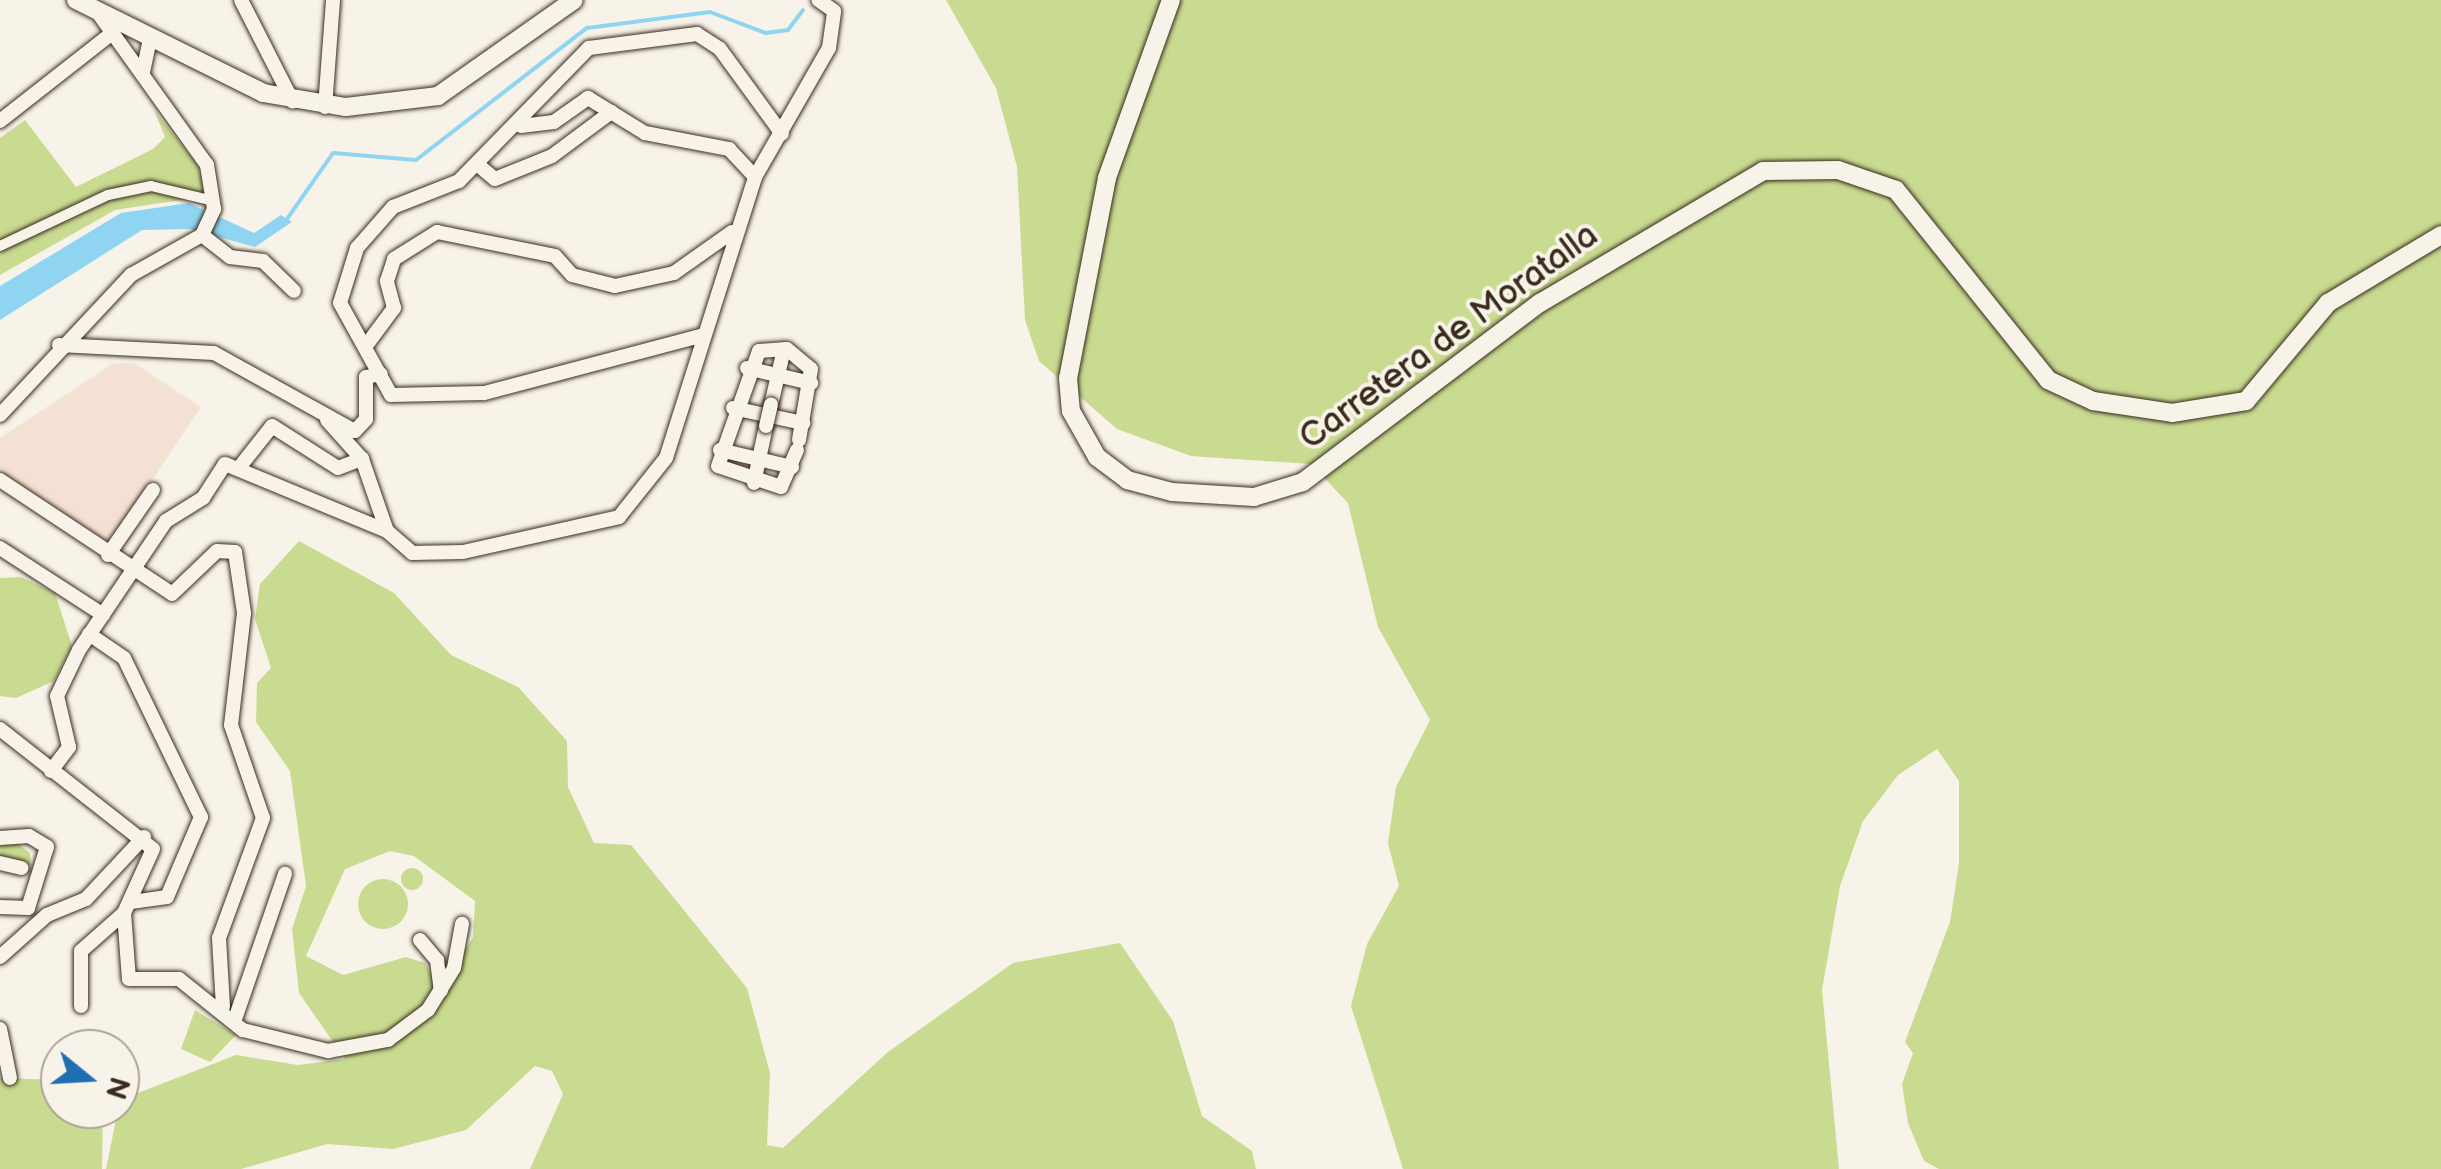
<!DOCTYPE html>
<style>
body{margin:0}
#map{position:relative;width:2441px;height:1169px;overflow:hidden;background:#f7f3e8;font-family:"Balsamiq Sans",sans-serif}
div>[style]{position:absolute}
.built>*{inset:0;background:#f4e1d3}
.green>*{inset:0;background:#c8db90}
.round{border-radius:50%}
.water>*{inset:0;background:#8fd5f1}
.stream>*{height:4px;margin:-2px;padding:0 2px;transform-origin:2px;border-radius:2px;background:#8fd5f1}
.roads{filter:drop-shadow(0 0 2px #3b2a1e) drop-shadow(0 0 2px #3b2a1e)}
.pedestrian>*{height:10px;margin:-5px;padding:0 5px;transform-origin:5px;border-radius:5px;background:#f7f3e8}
.minor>*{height:14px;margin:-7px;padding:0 7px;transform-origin:7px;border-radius:7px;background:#f7f3e8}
.secondary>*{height:18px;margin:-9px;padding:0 9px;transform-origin:9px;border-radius:9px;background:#f7f3e8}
.bridges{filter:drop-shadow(0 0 2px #3b2a1e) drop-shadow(0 0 2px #3b2a1e)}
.minor-bridge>*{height:14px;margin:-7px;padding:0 7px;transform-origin:7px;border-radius:7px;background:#f7f3e8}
span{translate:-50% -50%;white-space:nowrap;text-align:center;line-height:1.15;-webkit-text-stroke:8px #f7f3e8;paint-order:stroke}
.street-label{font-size:35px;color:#3b2a1e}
.north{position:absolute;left:40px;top:1029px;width:100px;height:100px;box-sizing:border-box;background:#f7f3e8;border:2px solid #aca397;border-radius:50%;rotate:108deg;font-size:28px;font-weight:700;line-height:40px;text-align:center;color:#3b2a1e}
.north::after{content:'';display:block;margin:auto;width:35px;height:45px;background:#1f6fb2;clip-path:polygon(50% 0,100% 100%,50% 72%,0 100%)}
</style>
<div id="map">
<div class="built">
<i style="clip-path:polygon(134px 363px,201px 407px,108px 546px,0 472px,0 438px,112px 364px)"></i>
</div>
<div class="green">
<i style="clip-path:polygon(946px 0,2441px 0,2441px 1169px,1939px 1169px,1924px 1161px,1908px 1123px,1902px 1084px,1913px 1053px,1905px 1042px,1950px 922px,1959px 863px,1959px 781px,1937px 749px,1898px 775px,1863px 821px,1840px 886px,1822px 990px,1839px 1169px,1403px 1169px,1351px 1006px,1367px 944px,1399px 886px,1388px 843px,1396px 787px,1430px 720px,1378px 627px,1348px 503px,1311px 464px,1191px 456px,1117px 429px,1039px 361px,1025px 320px,1017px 167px,996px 88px)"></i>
<i style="clip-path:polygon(154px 110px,197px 164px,208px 196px,115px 210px,0 275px,0 138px,25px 120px,76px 187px,153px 149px,165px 137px)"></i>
<i style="clip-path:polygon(evenodd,299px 541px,394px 593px,451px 655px,518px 687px,567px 741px,568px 787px,594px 843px,631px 845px,747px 988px,770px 1073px,767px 1145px,783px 1148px,888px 1052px,1013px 963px,1120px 943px,1173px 1021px,1202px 1116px,1252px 1151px,1256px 1169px,530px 1169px,563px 1094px,552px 1071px,535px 1066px,466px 1130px,393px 1149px,327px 1144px,241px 1169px,106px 1169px,120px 1100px,236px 1055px,298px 1065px,345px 1059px,299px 993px,292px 929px,306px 886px,290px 771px,256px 722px,257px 683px,271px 668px,255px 619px,260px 584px,299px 541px,390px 851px,414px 856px,475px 901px,473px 937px,441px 991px,425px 963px,406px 957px,343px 975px,306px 956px,345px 869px,390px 851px)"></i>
<i style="clip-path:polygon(21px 577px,55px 593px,72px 646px,54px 681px,16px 698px,0 696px,0 578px)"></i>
<i style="clip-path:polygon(13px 840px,30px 853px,31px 865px,0 860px,0 841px)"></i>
<i class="round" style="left:401px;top:868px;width:22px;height:22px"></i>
<i class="round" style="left:358px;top:879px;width:50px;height:50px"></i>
<i style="clip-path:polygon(195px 1010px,236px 1035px,210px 1062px,181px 1049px)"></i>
<i style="clip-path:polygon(0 1078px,60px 1080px,60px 1109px,103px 1109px,102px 1169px,0 1169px)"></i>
</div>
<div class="water">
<i style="clip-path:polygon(189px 203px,254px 233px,281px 215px,292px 222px,255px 247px,190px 229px,142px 230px,0 320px,0 286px,121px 213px)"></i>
</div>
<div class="stream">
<i style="left:287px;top:219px;width:80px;rotate:-55.1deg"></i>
<i style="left:333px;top:153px;width:83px;rotate:4.8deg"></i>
<i style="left:416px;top:160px;width:216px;rotate:-37.7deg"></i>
<i style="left:587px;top:28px;width:124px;rotate:-7.4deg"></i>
<i style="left:710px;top:12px;width:60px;rotate:20.6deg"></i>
<i style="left:766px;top:33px;width:22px;rotate:-8deg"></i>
<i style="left:788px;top:30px;width:25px;rotate:-53deg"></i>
</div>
<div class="roads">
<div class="pedestrian">
<i style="left:0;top:246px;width:119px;rotate:-25.3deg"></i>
<i style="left:108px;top:195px;width:44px;rotate:-11.8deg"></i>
<i style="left:151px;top:186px;width:65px;rotate:13.4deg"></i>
</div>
<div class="minor">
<i style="left:241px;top:0;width:114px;rotate:63deg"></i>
<i style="left:143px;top:72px;width:34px;rotate:-78deg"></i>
<i style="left:325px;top:107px;width:107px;rotate:-85.7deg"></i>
<i style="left:0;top:121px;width:141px;rotate:-38.1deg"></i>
<i style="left:521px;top:126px;width:33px;rotate:-7deg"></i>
<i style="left:554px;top:122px;width:42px;rotate:-35.2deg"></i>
<i style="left:588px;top:98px;width:67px;rotate:31.6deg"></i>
<i style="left:645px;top:133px;width:86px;rotate:10.8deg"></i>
<i style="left:729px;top:149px;width:38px;rotate:47deg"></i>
<i style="left:477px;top:164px;width:23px;rotate:40deg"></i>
<i style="left:495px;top:179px;width:61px;rotate:-22deg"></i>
<i style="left:552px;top:156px;width:74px;rotate:-36.7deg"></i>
<i style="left:202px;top:235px;width:36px;rotate:38deg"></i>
<i style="left:230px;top:257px;width:33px;rotate:7deg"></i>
<i style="left:263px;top:261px;width:43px;rotate:44.1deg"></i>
<i style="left:704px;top:335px;width:228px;rotate:165.2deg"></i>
<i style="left:484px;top:393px;width:93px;rotate:178.8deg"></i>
<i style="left:391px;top:395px;width:105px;rotate:-119deg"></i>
<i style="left:340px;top:303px;width:58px;rotate:-72.8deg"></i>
<i style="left:357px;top:248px;width:55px;rotate:-48.7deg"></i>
<i style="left:393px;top:207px;width:71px;rotate:-21.5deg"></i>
<i style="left:459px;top:181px;width:186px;rotate:-45.7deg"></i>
<i style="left:589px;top:48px;width:109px;rotate:-7.4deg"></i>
<i style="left:697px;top:34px;width:27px;rotate:33deg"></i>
<i style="left:720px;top:49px;width:105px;rotate:53.9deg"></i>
<i style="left:368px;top:343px;width:44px;rotate:-53.4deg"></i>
<i style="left:394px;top:308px;width:28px;rotate:-105deg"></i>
<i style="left:387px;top:281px;width:23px;rotate:-72deg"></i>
<i style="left:394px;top:259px;width:51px;rotate:-32.1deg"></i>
<i style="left:437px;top:232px;width:120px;rotate:11.5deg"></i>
<i style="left:555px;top:256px;width:25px;rotate:48deg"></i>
<i style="left:572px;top:275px;width:44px;rotate:14.3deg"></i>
<i style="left:615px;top:286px;width:60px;rotate:-12.4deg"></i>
<i style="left:674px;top:273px;width:71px;rotate:-35.3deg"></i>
<i style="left:59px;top:345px;width:155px;rotate:3deg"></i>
<i style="left:214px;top:353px;width:161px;rotate:29deg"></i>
<i style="left:355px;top:431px;width:16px;rotate:-47deg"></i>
<i style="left:366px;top:419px;width:42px;rotate:-90deg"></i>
<i style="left:366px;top:377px;width:15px;rotate:-11deg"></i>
<i style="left:747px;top:368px;width:66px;rotate:13.2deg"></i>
<i style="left:771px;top:405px;width:57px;rotate:-76.9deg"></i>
<i style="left:733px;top:408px;width:72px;rotate:12.1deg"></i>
<i style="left:0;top:415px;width:192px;rotate:-46.9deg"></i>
<i style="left:131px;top:275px;width:81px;rotate:-29.4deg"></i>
<i style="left:202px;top:235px;width:29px;rotate:-65deg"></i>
<i style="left:214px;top:209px;width:45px;rotate:-99deg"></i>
<i style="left:207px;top:165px;width:187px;rotate:-125.6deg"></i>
<i style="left:327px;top:420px;width:52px;rotate:48.1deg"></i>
<i style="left:362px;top:459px;width:76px;rotate:70.9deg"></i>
<i style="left:387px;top:531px;width:33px;rotate:41deg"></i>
<i style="left:412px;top:553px;width:51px;rotate:-1.1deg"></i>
<i style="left:463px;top:552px;width:160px;rotate:-12.6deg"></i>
<i style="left:619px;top:517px;width:75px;rotate:-51.5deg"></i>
<i style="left:666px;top:458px;width:295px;rotate:-72.4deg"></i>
<i style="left:755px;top:177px;width:149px;rotate:-60.2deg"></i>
<i style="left:829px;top:48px;width:37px;rotate:-82deg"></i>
<i style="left:834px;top:11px;width:19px;rotate:-145deg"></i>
<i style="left:720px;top:450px;width:74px;rotate:13.3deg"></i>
<i style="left:797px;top:450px;width:40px;rotate:113.4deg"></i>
<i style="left:781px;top:487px;width:66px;rotate:-161.6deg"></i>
<i style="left:718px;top:466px;width:122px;rotate:-70.4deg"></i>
<i style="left:759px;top:351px;width:28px;rotate:-4deg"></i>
<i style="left:787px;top:349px;width:31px;rotate:40deg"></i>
<i style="left:811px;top:369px;width:72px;rotate:99.6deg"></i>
<i style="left:242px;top:464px;width:48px;rotate:-51.7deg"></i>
<i style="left:272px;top:426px;width:78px;rotate:32.5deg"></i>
<i style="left:338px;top:468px;width:26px;rotate:-21deg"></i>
<i style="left:0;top:480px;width:206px;rotate:33.5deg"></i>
<i style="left:172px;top:594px;width:62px;rotate:-43.7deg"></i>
<i style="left:217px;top:551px;width:18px;rotate:3deg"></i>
<i style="left:235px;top:552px;width:62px;rotate:81.6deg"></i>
<i style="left:244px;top:613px;width:113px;rotate:96.6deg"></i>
<i style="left:231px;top:725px;width:98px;rotate:71deg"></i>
<i style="left:263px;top:818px;width:128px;rotate:110.1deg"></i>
<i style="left:219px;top:938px;width:69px;rotate:86.7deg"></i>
<i style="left:754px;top:483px;width:58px;rotate:-78.1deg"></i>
<i style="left:0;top:548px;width:123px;rotate:33deg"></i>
<i style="left:108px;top:555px;width:79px;rotate:-55.3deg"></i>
<i style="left:89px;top:634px;width:42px;rotate:34.4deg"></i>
<i style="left:124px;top:658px;width:177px;rotate:64.2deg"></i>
<i style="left:201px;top:817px;width:87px;rotate:113deg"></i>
<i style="left:167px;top:897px;width:35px;rotate:172deg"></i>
<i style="left:0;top:729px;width:194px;rotate:38.1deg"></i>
<i style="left:153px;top:849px;width:70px;rotate:114.4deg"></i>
<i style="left:124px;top:913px;width:57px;rotate:138.5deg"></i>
<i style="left:81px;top:951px;width:55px;rotate:90deg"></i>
<i style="left:51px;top:771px;width:30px;rotate:-53deg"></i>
<i style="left:69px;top:747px;width:52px;rotate:-103.2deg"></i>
<i style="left:57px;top:696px;width:51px;rotate:-64.4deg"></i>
<i style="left:79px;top:650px;width:156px;rotate:-56deg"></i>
<i style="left:166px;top:521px;width:44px;rotate:-31.9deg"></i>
<i style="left:203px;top:498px;width:40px;rotate:-57.1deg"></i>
<i style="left:225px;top:464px;width:175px;rotate:22.5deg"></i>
<i style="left:0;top:838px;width:29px;rotate:-4deg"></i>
<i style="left:29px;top:836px;width:21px;rotate:31deg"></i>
<i style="left:47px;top:847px;width:64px;rotate:107.3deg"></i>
<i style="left:28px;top:908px;width:28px;rotate:-178deg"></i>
<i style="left:0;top:863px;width:22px;rotate:13deg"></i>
<i style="left:124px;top:913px;width:66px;rotate:85.7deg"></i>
<i style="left:129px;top:979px;width:50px"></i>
<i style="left:179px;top:979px;width:82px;rotate:38.6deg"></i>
<i style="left:243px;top:1030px;width:88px;rotate:13.9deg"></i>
<i style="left:328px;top:1051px;width:61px;rotate:-10.4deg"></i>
<i style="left:388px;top:1040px;width:50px;rotate:-36.9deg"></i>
<i style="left:428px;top:1010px;width:49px;rotate:-58.2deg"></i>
<i style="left:454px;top:968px;width:45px;rotate:-79.7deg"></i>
<i style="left:420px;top:940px;width:26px;rotate:50deg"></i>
<i style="left:437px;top:960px;width:31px;rotate:83deg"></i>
<i style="left:0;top:957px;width:63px;rotate:-41.8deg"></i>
<i style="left:47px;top:915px;width:42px;rotate:-22.3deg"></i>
<i style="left:86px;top:899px;width:85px;rotate:-46.9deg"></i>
<i style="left:234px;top:1022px;width:157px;rotate:-71deg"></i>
<i style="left:0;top:1029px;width:50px;rotate:78.5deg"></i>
</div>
<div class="secondary">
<i style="left:76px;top:0;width:209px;rotate:26.4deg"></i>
<i style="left:263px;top:93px;width:84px;rotate:9.6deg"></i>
<i style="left:346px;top:107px;width:93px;rotate:-6.8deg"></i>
<i style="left:438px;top:96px;width:166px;rotate:-35.2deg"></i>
<i style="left:1171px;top:0;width:189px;rotate:109.8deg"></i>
<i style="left:1107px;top:178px;width:204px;rotate:101deg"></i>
<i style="left:1068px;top:378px;width:33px;rotate:85deg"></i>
<i style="left:1071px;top:411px;width:53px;rotate:60.5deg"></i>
<i style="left:1097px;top:457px;width:38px;rotate:37deg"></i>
<i style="left:1127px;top:480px;width:47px;rotate:14.9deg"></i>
<i style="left:1172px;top:492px;width:82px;rotate:3.5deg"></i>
<i style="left:1254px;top:497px;width:51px;rotate:-17deg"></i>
<i style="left:1303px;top:482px;width:297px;rotate:-37.1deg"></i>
<i style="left:1540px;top:303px;width:259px;rotate:-30.6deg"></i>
<i style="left:1763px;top:171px;width:75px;rotate:-0.8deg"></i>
<i style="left:1838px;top:170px;width:61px;rotate:19deg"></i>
<i style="left:1896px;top:190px;width:243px;rotate:51.3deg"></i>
<i style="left:2048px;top:380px;width:50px;rotate:25deg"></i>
<i style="left:2093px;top:401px;width:80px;rotate:8.6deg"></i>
<i style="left:2172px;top:413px;width:75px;rotate:-9.2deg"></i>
<i style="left:2246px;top:401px;width:128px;rotate:-50.1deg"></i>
<i style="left:2328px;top:303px;width:132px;rotate:-31deg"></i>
</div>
</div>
<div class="bridges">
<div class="minor-bridge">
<i style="left:766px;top:426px;width:22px;rotate:-77deg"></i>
</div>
</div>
<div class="street-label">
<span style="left:1449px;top:337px;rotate:-36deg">Carretera de Moratalla</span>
</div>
<div class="north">N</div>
</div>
